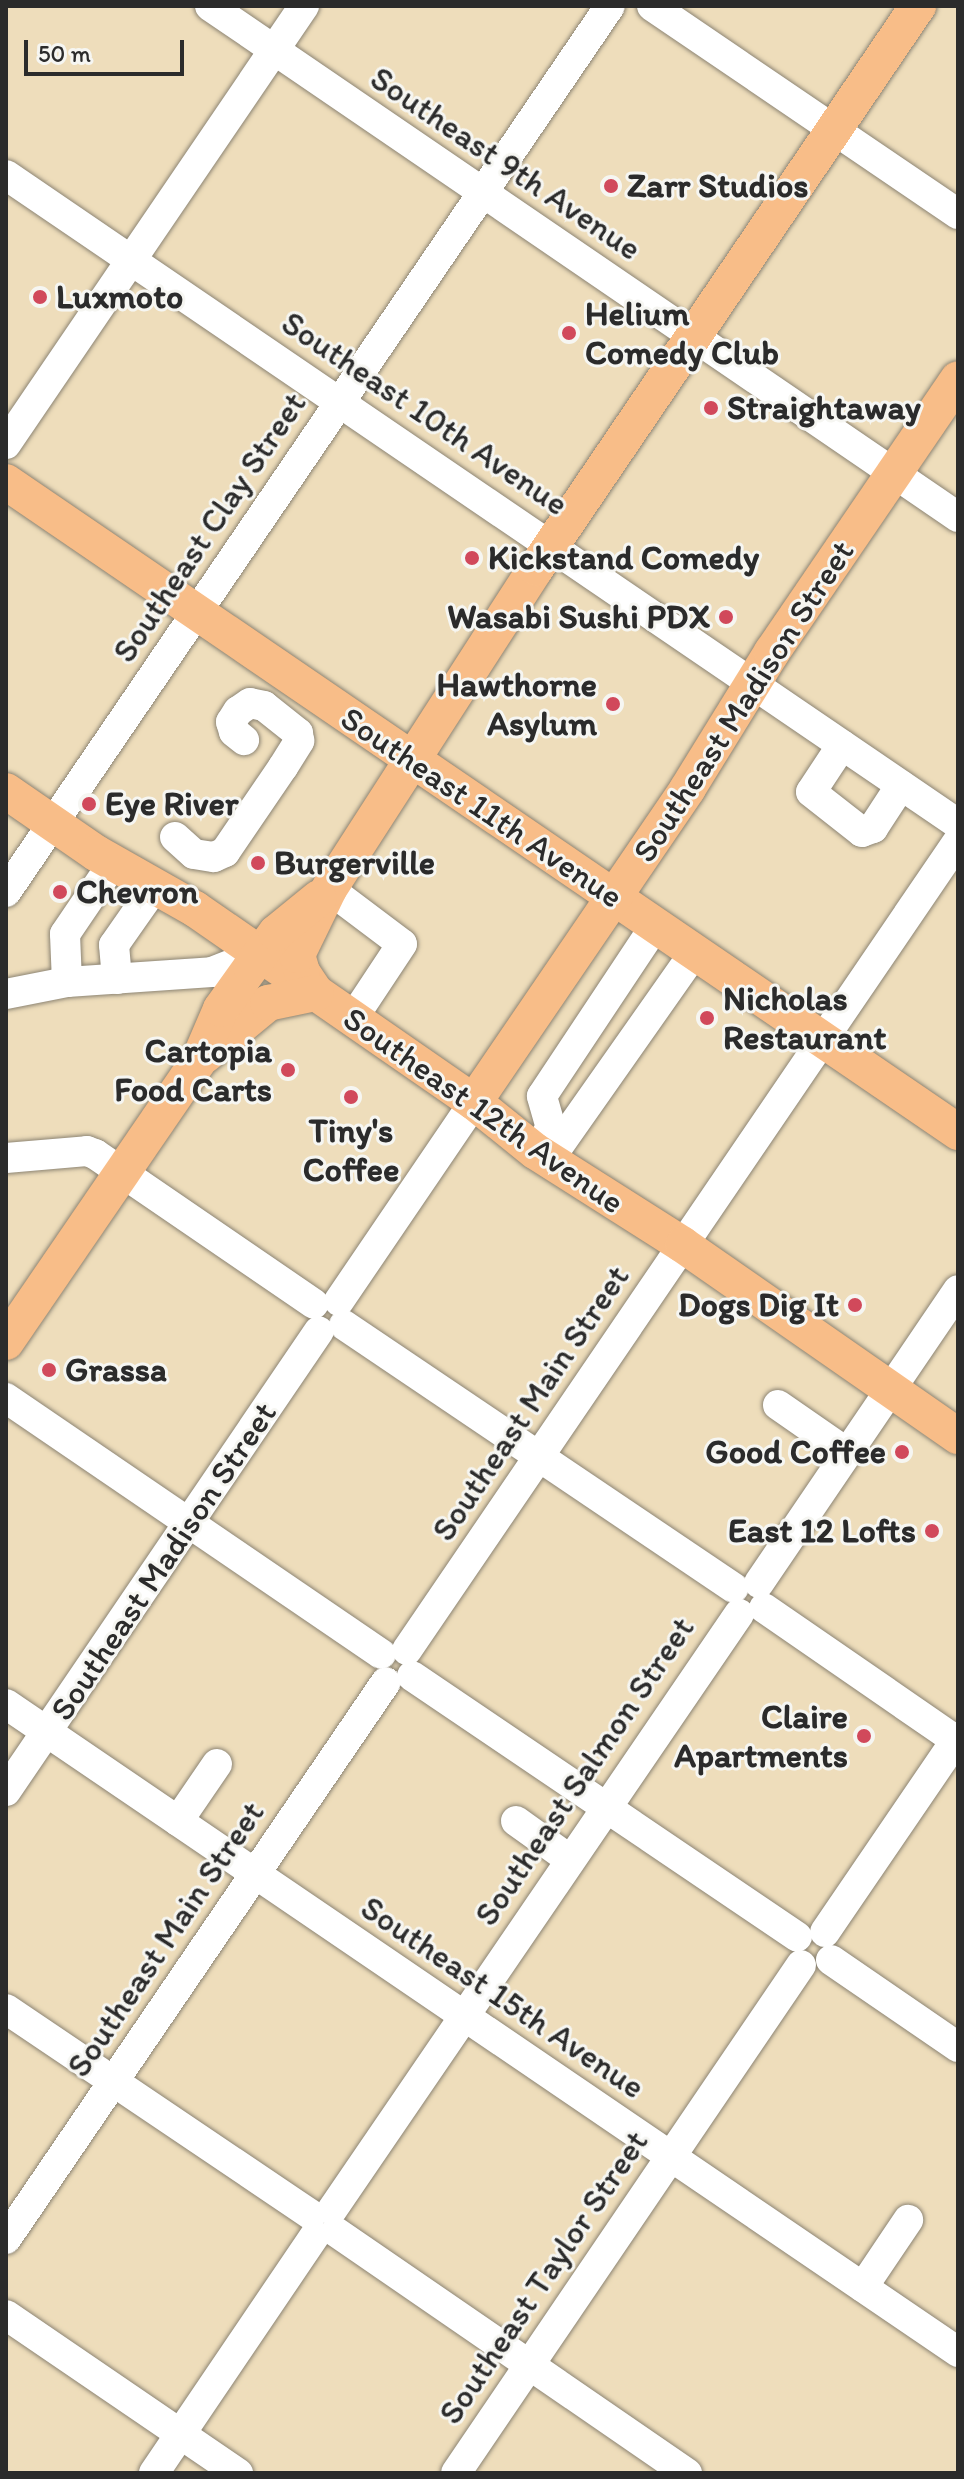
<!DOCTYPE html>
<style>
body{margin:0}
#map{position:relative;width:964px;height:2479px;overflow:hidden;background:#edb;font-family:Itim,sans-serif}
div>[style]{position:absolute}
.roads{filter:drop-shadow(0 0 2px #8c8473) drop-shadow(0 0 2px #8c8473)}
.minor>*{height:30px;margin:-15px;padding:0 15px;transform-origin:15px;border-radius:15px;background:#fff}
.major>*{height:36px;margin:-18px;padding:0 18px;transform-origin:18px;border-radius:18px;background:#f8bd88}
.dots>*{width:22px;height:22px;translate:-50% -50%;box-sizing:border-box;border:4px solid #f6f6f2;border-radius:50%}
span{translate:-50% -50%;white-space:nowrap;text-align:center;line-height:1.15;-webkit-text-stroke:6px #f6f6f2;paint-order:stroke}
.street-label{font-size:34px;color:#2b2b2b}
.poi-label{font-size:34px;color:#2b2b2b;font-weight:700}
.left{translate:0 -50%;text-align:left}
.right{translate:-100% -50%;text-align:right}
.frame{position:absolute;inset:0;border:8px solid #2b2b2b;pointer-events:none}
.scale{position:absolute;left:24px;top:40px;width:160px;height:36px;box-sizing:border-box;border:4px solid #2b2b2b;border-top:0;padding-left:10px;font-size:24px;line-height:28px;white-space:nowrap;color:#2b2b2b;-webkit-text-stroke:6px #f6f6f2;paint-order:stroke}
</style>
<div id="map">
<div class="roads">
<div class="minor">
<i style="left:210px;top:6px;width:906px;rotate:34.34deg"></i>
<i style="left:652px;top:6px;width:370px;rotate:34.2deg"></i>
<i style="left:6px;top:175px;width:1152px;rotate:34.28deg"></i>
<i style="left:6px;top:444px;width:530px;rotate:-55.77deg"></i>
<i style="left:842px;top:745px;width:56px;rotate:123.4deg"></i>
<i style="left:811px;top:792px;width:65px;rotate:38.1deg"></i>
<i style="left:862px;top:832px;width:12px;rotate:-20deg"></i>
<i style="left:873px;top:828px;width:51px;rotate:-56.9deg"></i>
<i style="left:175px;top:837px;width:25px;rotate:42deg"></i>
<i style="left:194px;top:854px;width:20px;rotate:9deg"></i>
<i style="left:214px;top:857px;width:12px;rotate:-24deg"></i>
<i style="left:225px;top:852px;width:103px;rotate:-55.7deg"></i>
<i style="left:283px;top:767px;width:31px;rotate:-58deg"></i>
<i style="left:299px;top:741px;width:8px;rotate:-97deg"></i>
<i style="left:298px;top:733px;width:43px;rotate:-141.5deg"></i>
<i style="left:264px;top:706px;width:14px;rotate:-168deg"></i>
<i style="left:250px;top:703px;width:14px;rotate:146deg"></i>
<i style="left:238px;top:711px;width:13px;rotate:122deg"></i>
<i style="left:231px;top:722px;width:10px;rotate:73deg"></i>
<i style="left:234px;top:732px;width:13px;rotate:39deg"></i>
<i style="left:329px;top:889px;width:91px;rotate:37deg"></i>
<i style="left:402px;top:944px;width:89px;rotate:123.5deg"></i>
<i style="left:6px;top:892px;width:1072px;rotate:-55.72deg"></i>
<i style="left:117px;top:979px;width:34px;rotate:-95deg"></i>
<i style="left:114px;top:945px;width:73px;rotate:-55deg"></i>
<i style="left:67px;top:982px;width:48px;rotate:-92.4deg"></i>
<i style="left:65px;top:934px;width:86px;rotate:-55.9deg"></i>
<i style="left:6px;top:994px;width:62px;rotate:-11.1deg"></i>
<i style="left:67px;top:982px;width:145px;rotate:-3.9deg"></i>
<i style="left:212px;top:972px;width:52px;rotate:-21.6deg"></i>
<i style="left:535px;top:1151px;width:28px;rotate:-55deg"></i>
<i style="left:551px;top:1128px;width:33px;rotate:-106deg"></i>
<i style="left:542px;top:1096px;width:204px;rotate:-56.4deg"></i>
<i style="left:6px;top:1158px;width:81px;rotate:-4.9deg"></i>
<i style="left:87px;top:1151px;width:9px;rotate:21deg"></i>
<i style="left:95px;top:1154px;width:265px;rotate:34.4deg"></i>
<i style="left:550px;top:1158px;width:251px;rotate:-54.9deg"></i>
<i style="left:339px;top:1301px;width:240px;rotate:-55.8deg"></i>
<i style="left:344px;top:1325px;width:470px;rotate:34deg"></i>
<i style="left:6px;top:1398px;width:454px;rotate:34.3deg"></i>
<i style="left:778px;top:1405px;width:84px;rotate:34.8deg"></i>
<i style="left:759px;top:1583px;width:354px;rotate:-55.8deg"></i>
<i style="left:764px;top:1608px;width:236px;rotate:34.6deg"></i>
<i style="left:407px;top:1650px;width:979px;rotate:-55.74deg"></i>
<i style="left:412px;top:1676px;width:465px;rotate:34.1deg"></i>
<i style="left:6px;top:1704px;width:1152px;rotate:34.24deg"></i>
<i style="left:6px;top:1791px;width:556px;rotate:-55.77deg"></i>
<i style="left:178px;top:1821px;width:69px;rotate:-55.6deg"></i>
<i style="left:516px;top:1821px;width:65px;rotate:35.6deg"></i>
<i style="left:825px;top:1932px;width:236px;rotate:-55.7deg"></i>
<i style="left:831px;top:1960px;width:154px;rotate:34.4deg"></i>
<i style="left:6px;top:2009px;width:368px;rotate:34deg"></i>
<i style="left:332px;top:2210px;width:722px;rotate:-55.67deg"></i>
<i style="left:336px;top:2232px;width:426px;rotate:34.5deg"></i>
<i style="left:6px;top:2239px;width:674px;rotate:-55.7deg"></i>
<i style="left:863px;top:2287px;width:81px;rotate:-56.1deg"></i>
<i style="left:6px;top:2315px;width:281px;rotate:34.3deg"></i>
<i style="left:154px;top:2473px;width:287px;rotate:-55.9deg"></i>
<i style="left:456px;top:2473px;width:614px;rotate:-55.82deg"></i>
</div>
<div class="major">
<i style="left:6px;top:482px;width:1153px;rotate:34.32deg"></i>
<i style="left:6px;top:791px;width:109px;rotate:34.6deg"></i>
<i style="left:96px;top:853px;width:114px;rotate:29.5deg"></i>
<i style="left:195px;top:909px;width:339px;rotate:34.7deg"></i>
<i style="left:474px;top:1102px;width:78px;rotate:38.8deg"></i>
<i style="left:535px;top:1151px;width:175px;rotate:32.4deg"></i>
<i style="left:683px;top:1245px;width:335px;rotate:34.8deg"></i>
<i style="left:316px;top:993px;width:25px;rotate:-124deg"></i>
<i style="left:302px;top:972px;width:18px;rotate:-106deg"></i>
<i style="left:297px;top:955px;width:73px;rotate:-64.1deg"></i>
<i style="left:329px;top:889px;width:382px;rotate:-57.2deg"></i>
<i style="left:536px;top:568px;width:680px;rotate:-55.8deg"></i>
<i style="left:205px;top:1055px;width:82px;rotate:-39.5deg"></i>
<i style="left:268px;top:1003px;width:49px;rotate:-11.8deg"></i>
<i style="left:474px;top:1102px;width:380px;rotate:-55.7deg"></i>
<i style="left:688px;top:788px;width:160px;rotate:-58.3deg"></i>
<i style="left:772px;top:652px;width:330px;rotate:-55.7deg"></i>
<i style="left:6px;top:1342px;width:342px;rotate:-55.6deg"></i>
<i style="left:199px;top:1060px;width:56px;rotate:-66.7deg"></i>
<i style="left:221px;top:1009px;width:52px;rotate:-54.5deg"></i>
<i style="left:251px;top:967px;width:42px;rotate:-53.7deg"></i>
<i style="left:276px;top:933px;width:55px;rotate:-39.1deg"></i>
</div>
</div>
<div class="dots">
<i style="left:611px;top:186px;background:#d1495b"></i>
<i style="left:40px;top:297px;background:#d1495b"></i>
<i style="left:569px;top:333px;background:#d1495b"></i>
<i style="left:711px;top:408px;background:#d1495b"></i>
<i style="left:472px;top:558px;background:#d1495b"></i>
<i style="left:726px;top:617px;background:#d1495b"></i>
<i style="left:613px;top:704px;background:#d1495b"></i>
<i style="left:89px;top:804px;background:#d1495b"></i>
<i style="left:258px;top:863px;background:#d1495b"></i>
<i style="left:60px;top:892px;background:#d1495b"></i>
<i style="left:707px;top:1018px;background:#d1495b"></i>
<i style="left:288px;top:1070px;background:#d1495b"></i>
<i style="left:351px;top:1097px;background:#d1495b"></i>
<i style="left:855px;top:1305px;background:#d1495b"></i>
<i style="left:49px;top:1370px;background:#d1495b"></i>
<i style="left:902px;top:1452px;background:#d1495b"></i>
<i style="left:932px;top:1531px;background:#d1495b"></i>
<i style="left:864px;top:1736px;background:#d1495b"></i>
</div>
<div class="street-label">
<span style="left:506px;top:163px;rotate:34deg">Southeast 9th Avenue</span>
<span style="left:425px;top:413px;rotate:34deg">Southeast 10th Avenue</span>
<span style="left:209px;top:527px;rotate:-56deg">Southeast Clay Street</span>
<span style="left:743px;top:701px;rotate:-57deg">Southeast Madison Street</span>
<span style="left:482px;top:807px;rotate:34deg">Southeast 11th Avenue</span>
<span style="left:484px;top:1110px;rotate:35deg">Southeast 12th Avenue</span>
<span style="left:530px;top:1403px;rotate:-56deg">Southeast Main Street</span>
<span style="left:163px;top:1561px;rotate:-56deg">Southeast Madison Street</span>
<span style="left:584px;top:1771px;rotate:-56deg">Southeast Salmon Street</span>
<span style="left:165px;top:1939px;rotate:-56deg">Southeast Main Street</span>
<span style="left:503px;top:1997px;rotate:34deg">Southeast 15th Avenue</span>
<span style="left:543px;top:2277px;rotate:-56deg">Southeast Taylor Street</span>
</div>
<div class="poi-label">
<span class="left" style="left:627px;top:186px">Zarr Studios</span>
<span class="left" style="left:56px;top:297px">Luxmoto</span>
<span class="left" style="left:585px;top:333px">Helium<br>Comedy Club</span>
<span class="left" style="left:727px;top:408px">Straightaway</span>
<span class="left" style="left:488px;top:558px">Kickstand Comedy</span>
<span class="right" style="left:710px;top:617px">Wasabi Sushi PDX</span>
<span class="right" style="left:597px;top:704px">Hawthorne<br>Asylum</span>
<span class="left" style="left:105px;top:804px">Eye River</span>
<span class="left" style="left:274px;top:863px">Burgerville</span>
<span class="left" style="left:76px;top:892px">Chevron</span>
<span class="left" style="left:723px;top:1018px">Nicholas<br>Restaurant</span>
<span class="right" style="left:272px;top:1070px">Cartopia<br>Food Carts</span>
<span style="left:351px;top:1150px">Tiny's<br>Coffee</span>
<span class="right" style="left:839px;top:1305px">Dogs Dig It</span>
<span class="left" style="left:65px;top:1370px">Grassa</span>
<span class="right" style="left:886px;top:1452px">Good Coffee</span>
<span class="right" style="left:916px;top:1531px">East 12 Lofts</span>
<span class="right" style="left:848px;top:1736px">Claire<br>Apartments</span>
</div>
<div class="frame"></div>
<div class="scale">50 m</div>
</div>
